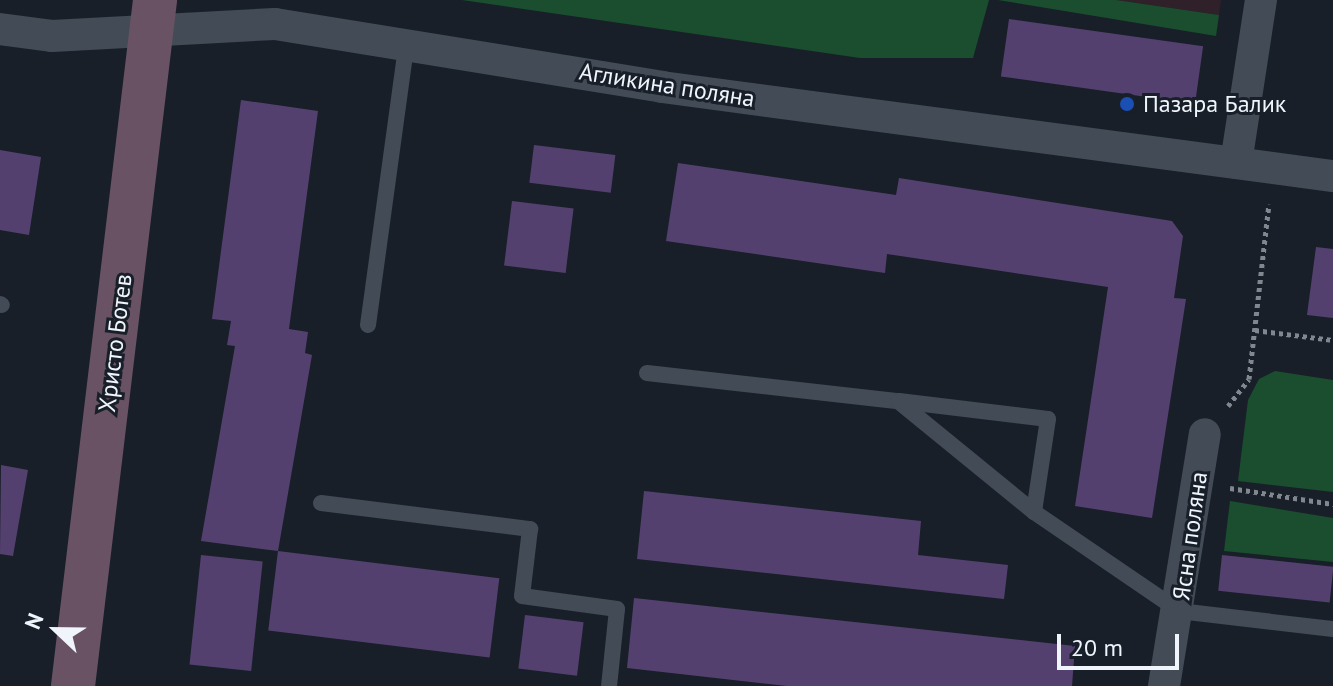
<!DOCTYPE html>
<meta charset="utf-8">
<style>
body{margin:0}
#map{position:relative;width:1333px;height:686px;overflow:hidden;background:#181f29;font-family:"PT Sans",sans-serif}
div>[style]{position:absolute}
.industrial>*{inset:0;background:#30202a}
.green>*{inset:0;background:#1b4e2f}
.building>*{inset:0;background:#54406f;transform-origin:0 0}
.path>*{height:5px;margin-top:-2.5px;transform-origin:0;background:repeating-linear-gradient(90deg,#80878f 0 4px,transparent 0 8px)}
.lane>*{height:16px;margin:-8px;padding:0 8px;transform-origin:8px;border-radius:8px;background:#434b56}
.street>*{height:32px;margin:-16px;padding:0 16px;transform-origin:16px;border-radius:16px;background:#434b56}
.secondary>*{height:44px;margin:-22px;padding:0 22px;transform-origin:22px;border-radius:22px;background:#695263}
.dots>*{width:22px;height:22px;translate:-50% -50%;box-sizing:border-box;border:4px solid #181f29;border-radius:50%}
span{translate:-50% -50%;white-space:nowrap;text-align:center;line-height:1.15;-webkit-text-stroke:6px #181f29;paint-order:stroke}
.street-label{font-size:24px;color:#eff5fb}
.poi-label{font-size:24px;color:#eff5fb}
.left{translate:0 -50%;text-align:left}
.north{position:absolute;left:16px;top:590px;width:80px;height:80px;-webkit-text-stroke:6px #181f29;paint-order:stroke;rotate:292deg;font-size:22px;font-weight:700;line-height:32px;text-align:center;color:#eff5fb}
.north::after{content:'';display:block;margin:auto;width:28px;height:36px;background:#eff5fb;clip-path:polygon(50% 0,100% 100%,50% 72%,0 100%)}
.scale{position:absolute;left:1057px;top:634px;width:122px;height:36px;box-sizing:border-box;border:4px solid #eff5fb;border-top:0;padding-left:10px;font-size:24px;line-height:28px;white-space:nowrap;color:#eff5fb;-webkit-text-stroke:6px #181f29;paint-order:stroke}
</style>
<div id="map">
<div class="industrial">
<i style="clip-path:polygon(1116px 0,1221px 0,1219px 15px)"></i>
</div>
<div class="green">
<i style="clip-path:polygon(462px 0,989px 0,973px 58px,860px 58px)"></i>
<i style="clip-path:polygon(998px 0,1116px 0,1219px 15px,1216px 36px)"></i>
<i style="clip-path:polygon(1275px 371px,1333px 380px,1333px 492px,1238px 481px,1248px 400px,1259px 379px)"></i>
<i style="clip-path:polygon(1230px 501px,1333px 518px,1333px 562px,1224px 551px)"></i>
</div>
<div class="building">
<i style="left:1009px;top:19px;width:196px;height:58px;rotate:8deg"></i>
<i style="clip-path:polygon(241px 100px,318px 111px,289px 329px,308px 332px,305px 353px,312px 355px,278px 551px,201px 541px,235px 346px,227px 345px,231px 321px,212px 319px)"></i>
<i style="left:534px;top:145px;width:82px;height:38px;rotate:7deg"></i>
<i style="clip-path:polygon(0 150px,41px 157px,29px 235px,0 230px)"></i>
<i style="clip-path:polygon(678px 163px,896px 195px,899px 178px,1172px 221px,1183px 236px,1174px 298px,1186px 299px,1152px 518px,1075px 506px,1108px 287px,887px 254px,885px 273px,666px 241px)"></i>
<i style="left:512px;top:201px;width:62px;height:65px;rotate:7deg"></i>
<i style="clip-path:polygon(1316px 247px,1333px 249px,1333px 318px,1307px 315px)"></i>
<i style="clip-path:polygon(1px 465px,28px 470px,13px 556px,0 554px)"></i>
<i style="clip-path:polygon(644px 491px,921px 521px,918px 555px,1008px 565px,1004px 599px,637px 559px)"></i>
<i style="left:278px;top:551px;width:223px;height:80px;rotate:7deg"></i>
<i style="left:201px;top:555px;width:62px;height:110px;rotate:6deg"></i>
<i style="left:1222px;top:555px;width:112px;height:36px;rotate:6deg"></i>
<i style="clip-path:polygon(634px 598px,1075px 646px,1072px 686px,787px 686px,627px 668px)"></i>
<i style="left:525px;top:615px;width:59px;height:54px;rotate:7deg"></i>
</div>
<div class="path">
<i style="left:1255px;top:330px;width:79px;rotate:7.3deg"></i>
<i style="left:1228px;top:406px;width:34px;rotate:-52deg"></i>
<i style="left:1249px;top:379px;width:176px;rotate:-83.5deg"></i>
<i style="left:1230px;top:488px;width:104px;rotate:8.8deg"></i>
</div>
<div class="lane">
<i style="left:0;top:304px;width:2px;rotate:27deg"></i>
<i style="left:368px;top:325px;width:287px;rotate:-82.2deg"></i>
<i style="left:647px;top:373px;width:253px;rotate:6.4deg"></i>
<i style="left:898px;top:401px;width:176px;rotate:39.2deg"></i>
<i style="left:1034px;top:512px;width:176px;rotate:34.3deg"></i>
<i style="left:1179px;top:611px;width:155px;rotate:6.7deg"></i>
<i style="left:899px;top:401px;width:150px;rotate:6.9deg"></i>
<i style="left:1048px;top:419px;width:94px;rotate:98.6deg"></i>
<i style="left:321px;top:503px;width:211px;rotate:7.1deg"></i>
<i style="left:530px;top:529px;width:67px;rotate:96.8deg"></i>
<i style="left:522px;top:596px;width:96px;rotate:7.8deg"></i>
<i style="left:617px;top:609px;width:77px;rotate:95.9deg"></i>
</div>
<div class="street">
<i style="left:0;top:29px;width:52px;rotate:7.7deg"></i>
<i style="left:52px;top:36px;width:223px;rotate:-3.1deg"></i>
<i style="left:275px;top:24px;width:392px;rotate:9.2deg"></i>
<i style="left:662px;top:87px;width:677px;rotate:7.56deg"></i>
<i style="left:1236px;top:163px;width:165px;rotate:-81.3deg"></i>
<i style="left:1164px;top:686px;width:255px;rotate:-80.8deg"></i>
</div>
<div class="secondary">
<i style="left:73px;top:686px;width:691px;rotate:-83.18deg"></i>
</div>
<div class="dots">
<i style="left:1127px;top:104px;background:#1a4fb4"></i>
</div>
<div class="street-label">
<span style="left:667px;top:85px;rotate:9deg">Агликина поляна</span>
<span style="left:115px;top:343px;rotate:-83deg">Христо Ботев</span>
<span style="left:1190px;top:536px;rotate:-82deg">Ясна поляна</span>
</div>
<div class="poi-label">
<span class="left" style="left:1143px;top:104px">Пазара Балик</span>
</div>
<div class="north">N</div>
<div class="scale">20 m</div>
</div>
